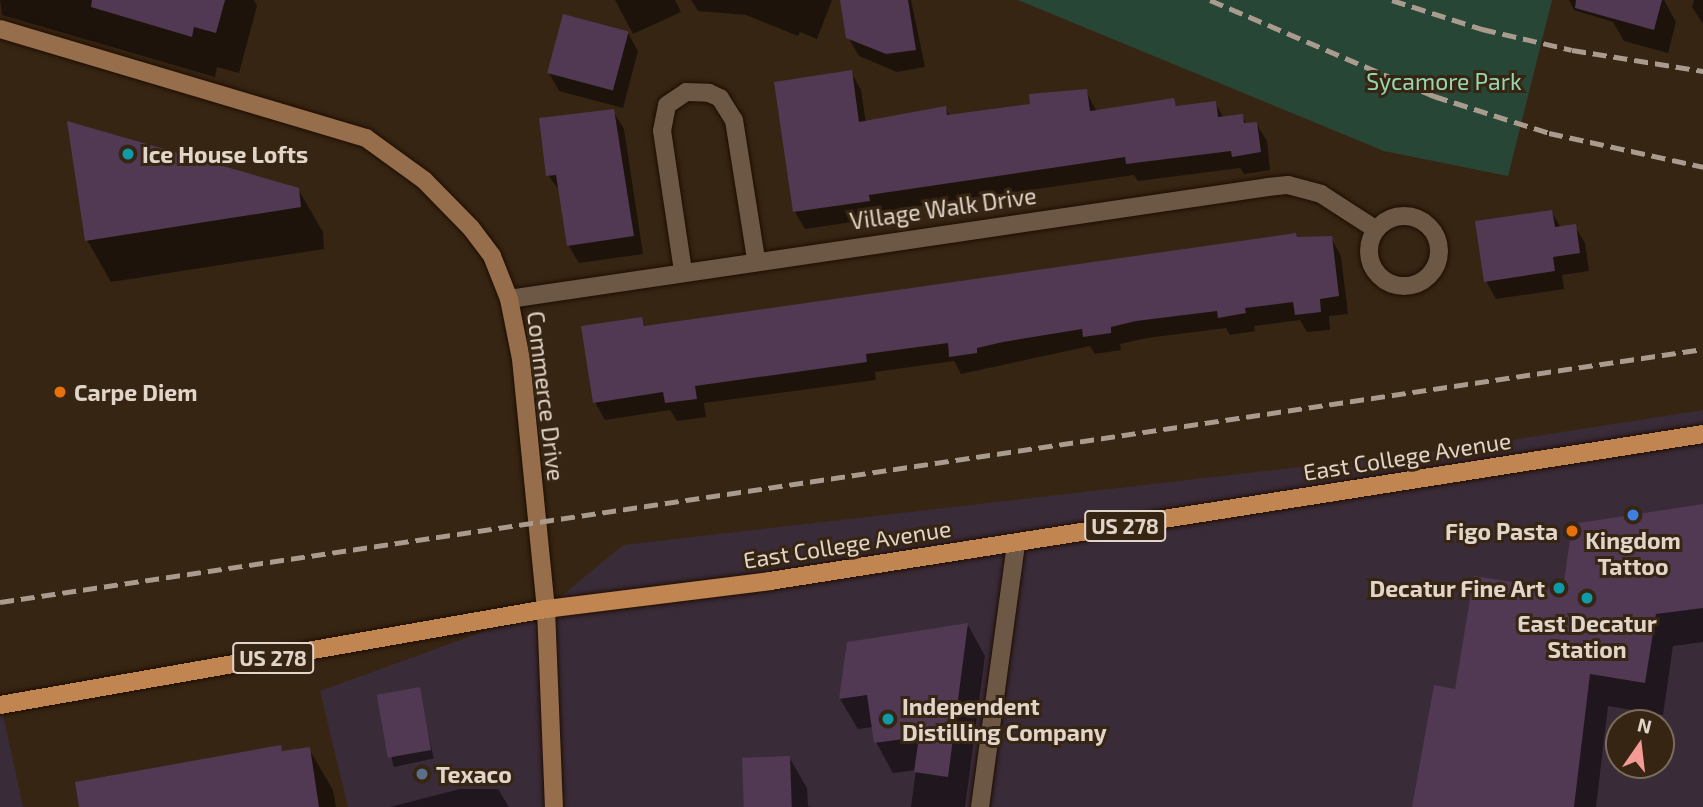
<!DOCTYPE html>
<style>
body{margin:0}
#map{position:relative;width:1703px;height:807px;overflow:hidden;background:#372513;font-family:"Exo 2",sans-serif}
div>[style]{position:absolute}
.commercial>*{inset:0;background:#3a2b38}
.green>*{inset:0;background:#284635}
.shadow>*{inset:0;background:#0007;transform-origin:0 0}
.building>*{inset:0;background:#513853;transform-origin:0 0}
.roads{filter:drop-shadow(0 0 2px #1e0e00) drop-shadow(0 0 2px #1e0e00)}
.street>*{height:18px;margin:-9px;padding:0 9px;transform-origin:9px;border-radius:9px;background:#6c5845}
.street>.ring{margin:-9px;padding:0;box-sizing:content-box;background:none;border:18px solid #6c5845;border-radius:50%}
.secondary>*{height:18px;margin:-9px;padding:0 9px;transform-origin:9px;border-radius:9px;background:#966e4c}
.primary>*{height:18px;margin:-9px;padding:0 9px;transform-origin:9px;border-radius:9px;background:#c18552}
.rail>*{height:5px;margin-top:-2.5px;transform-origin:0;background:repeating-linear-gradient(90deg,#a99b8e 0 14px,transparent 0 21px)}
.dots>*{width:19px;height:19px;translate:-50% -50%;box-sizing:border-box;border:4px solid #372513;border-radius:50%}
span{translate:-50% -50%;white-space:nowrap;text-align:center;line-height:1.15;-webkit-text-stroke:6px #372513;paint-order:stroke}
.shield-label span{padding:2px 5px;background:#372513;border:2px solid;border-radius:5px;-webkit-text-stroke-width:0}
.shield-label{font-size:21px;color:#e1d5ca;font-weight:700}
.park-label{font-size:23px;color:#96d7b0}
.poi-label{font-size:23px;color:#e1d5ca;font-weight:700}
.left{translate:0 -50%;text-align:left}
.right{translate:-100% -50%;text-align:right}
.street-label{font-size:23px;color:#e1d5ca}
.north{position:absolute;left:1605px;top:709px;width:70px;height:70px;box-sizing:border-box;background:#372513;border:2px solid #7b6b5c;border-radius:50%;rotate:14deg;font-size:19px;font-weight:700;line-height:28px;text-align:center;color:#e1d5ca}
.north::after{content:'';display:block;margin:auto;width:24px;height:32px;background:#f59b96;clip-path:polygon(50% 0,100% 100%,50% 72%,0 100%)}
</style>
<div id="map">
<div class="commercial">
<i style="clip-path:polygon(evenodd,1703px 410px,1703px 807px,348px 807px,320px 691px,546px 609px,623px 545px,1448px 450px,1703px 410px,1619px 723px,1661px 723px,1661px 765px,1619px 765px,1619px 723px)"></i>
<i style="clip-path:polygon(0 700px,23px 807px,0 807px)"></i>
</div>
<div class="green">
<i style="clip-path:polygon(1018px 0,1552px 0,1508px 176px,1384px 151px)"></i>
</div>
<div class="shadow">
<i style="clip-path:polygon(0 0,254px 0,257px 6px,239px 73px,217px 67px,215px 77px,2px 15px)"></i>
<i style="clip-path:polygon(615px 0,675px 0,681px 12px,633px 34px)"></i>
<i style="clip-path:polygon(691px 0,832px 0,817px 39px,800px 32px,798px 36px,746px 15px,698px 11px)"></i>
<i style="clip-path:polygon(842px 0,911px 0,925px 67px,897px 72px,859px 56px,848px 37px)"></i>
<i style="clip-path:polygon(1569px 0,1664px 0,1676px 22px,1668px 53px,1624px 41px,1613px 22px,1574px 10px)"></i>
<i style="clip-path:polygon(1694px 0,1703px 0,1703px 24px,1692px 7px)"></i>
<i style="clip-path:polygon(628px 33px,638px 51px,623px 108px,559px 91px,549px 73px)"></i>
<i style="clip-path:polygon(851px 72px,861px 90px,866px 123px,945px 108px,950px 116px,1032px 106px,1086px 91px,1097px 112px,1173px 100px,1178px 108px,1215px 103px,1224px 118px,1242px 116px,1247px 125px,1256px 123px,1267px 141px,1270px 170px,1244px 174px,1240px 168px,1138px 181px,1134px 175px,878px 212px,879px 218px,805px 229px,795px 212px)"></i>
<i style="clip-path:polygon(613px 111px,624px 129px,643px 254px,579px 263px,568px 245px,561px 193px,548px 175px)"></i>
<i style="clip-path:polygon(298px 189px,323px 232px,324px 249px,111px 282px,87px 240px)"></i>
<i style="clip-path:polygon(1552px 212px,1561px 228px,1575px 226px,1585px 243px,1589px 271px,1562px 275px,1564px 289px,1496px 299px,1486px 281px)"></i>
<i style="clip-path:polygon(1296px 234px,1298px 239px,1331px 238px,1341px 256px,1348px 314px,1329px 316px,1330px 330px,1307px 332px,1300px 320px,1254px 326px,1255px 331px,1230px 335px,1226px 328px,1147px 338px,1120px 344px,1121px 350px,1095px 354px,1090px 346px,961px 374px,954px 361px,875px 372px,876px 380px,704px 403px,706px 417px,677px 421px,670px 410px,605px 420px,595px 402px,641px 318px,646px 327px)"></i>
<i style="clip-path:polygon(1703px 505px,1703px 642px,1673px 646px,1663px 715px,1608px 706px,1596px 807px,1414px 807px,1456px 691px,1564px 592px)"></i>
<i style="clip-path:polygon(968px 625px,985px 656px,965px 807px,911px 807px,916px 770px,893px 773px,876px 742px,873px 727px,858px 729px,840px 699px,849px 643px)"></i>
<i style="left:419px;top:689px;width:71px;height:41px;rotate:78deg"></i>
<i style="clip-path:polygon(280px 747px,284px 753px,309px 749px,333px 790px,336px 807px,81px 807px)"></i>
<i style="clip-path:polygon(789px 757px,807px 788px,808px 806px,812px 807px,745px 807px)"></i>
<i style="clip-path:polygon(460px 789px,498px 789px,509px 807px,390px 807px)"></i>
</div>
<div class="building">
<i style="clip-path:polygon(92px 0,225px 0,216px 33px,194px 27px,192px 37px,91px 7px)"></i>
<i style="clip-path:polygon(840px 0,908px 0,916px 50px,886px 54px,846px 38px)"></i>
<i style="clip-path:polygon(1576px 0,1662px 0,1654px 30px,1575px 8px)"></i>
<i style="left:563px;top:14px;width:68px;height:61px;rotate:15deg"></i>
<i style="clip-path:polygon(852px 70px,859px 122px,946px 106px,947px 115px,1030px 104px,1029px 94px,1087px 89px,1090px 111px,1174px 98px,1176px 106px,1216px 101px,1218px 117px,1243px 114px,1244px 123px,1257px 122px,1261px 152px,1232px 157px,1231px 151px,1126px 164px,1125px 157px,869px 195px,870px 201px,793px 212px,774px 82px)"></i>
<i style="clip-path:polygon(614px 109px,634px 236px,567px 246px,556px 175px,546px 176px,539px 118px)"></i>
<i style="clip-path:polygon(67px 121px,299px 188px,301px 207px,85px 241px)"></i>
<i style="clip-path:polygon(1552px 210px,1555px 227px,1576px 224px,1580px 253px,1553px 257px,1555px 271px,1484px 282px,1475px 221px)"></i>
<i style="clip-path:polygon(1296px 233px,1297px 237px,1332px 236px,1339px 296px,1320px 299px,1321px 312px,1295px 315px,1293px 302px,1245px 308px,1246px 313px,1218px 318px,1217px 311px,1136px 321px,1111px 327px,1111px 333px,1083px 337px,1082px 329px,1003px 342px,977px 348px,977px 353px,949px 357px,948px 343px,866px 354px,867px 362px,695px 386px,697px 399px,665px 403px,663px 392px,593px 403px,581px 326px,642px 317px,644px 326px)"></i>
<i style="clip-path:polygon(1703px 504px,1703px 608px,1656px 614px,1645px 683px,1590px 674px,1574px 807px,1412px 807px,1434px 685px,1455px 689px,1474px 576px,1563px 590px,1572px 524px)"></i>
<i style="clip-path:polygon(968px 623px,948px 777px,914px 772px,919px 737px,874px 743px,867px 695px,839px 699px,847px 642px)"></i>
<i style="left:420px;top:687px;width:64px;height:44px;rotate:80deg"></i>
<i style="clip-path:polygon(281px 745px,282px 751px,310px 747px,319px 807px,79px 807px,75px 782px)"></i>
<i style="left:790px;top:756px;width:51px;height:48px;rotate:88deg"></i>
</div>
<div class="roads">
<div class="street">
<i class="ring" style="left:1369px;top:216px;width:52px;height:52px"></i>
<i style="left:683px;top:271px;width:142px;rotate:-98.5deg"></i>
<i style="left:662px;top:131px;width:26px;rotate:-79deg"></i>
<i style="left:667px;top:105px;width:23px;rotate:-34deg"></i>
<i style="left:686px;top:92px;width:23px;rotate:2deg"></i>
<i style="left:709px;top:93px;width:12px;rotate:24deg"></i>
<i style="left:720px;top:98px;width:26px;rotate:58deg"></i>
<i style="left:734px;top:120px;width:141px;rotate:81deg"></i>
<i style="left:509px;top:299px;width:767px;rotate:-8.39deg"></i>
<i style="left:1268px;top:187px;width:20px;rotate:-6deg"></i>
<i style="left:1288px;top:185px;width:34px;rotate:15deg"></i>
<i style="left:1321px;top:194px;width:64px;rotate:32.9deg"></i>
<i style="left:980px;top:807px;width:266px;rotate:-82.2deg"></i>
</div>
<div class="secondary">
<i style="left:0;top:29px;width:382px;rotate:16.6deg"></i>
<i style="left:366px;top:138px;width:72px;rotate:35.9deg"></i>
<i style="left:424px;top:180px;width:67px;rotate:45.6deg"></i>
<i style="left:471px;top:228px;width:35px;rotate:53deg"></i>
<i style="left:492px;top:256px;width:46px;rotate:68.4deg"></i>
<i style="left:509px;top:299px;width:61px;rotate:78.7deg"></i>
<i style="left:521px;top:359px;width:251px;rotate:84.3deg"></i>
<i style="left:546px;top:609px;width:198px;rotate:87.7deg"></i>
</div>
<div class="primary">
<i style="left:0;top:705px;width:554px;rotate:-9.97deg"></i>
<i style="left:546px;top:609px;width:226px;rotate:-7.1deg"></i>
<i style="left:770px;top:581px;width:945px;rotate:-8.95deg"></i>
</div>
</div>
<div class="rail">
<i style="left:1210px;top:0;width:244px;rotate:23.2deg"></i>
<i style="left:1434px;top:96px;width:121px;rotate:17.8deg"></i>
<i style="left:1549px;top:133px;width:158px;rotate:12.4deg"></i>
<i style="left:1392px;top:0;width:95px;rotate:17.9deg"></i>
<i style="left:1482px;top:29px;width:92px;rotate:13.1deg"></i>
<i style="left:1572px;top:50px;width:133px;rotate:9.1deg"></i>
<i style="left:0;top:602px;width:1722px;rotate:-8.45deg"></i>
</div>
<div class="dots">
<i style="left:128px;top:154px;background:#0f9aa8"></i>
<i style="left:60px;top:392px;background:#e8710a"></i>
<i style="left:1633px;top:515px;background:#3f7fe0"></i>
<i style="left:1572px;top:531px;background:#e8710a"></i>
<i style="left:1559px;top:588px;background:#0f9aa8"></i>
<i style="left:1587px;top:598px;background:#0f9aa8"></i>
<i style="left:888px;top:719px;background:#0f9aa8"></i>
<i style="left:422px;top:774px;background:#5c6f8a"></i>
</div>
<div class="shield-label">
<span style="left:1125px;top:526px">US 278</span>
<span style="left:273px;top:658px">US 278</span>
</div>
<div class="park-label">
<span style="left:1444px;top:81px">Sycamore Park</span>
</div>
<div class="poi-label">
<span class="left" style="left:142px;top:154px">Ice House Lofts</span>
<span class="left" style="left:74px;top:392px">Carpe Diem</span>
<span class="right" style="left:1558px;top:531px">Figo Pasta</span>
<span style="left:1633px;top:553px">Kingdom<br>Tattoo</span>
<span class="right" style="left:1545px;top:588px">Decatur Fine Art</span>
<span style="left:1587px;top:636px">East Decatur<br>Station</span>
<span class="left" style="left:902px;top:719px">Independent<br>Distilling Company</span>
<span class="left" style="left:436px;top:774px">Texaco</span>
</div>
<div class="street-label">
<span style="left:943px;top:208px;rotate:-8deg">Village Walk Drive</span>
<span style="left:546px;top:396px;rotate:83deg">Commerce Drive</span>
<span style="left:1407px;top:456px;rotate:-9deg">East College Avenue</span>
<span style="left:847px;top:544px;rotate:-9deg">East College Avenue</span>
</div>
<div class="north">N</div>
</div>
